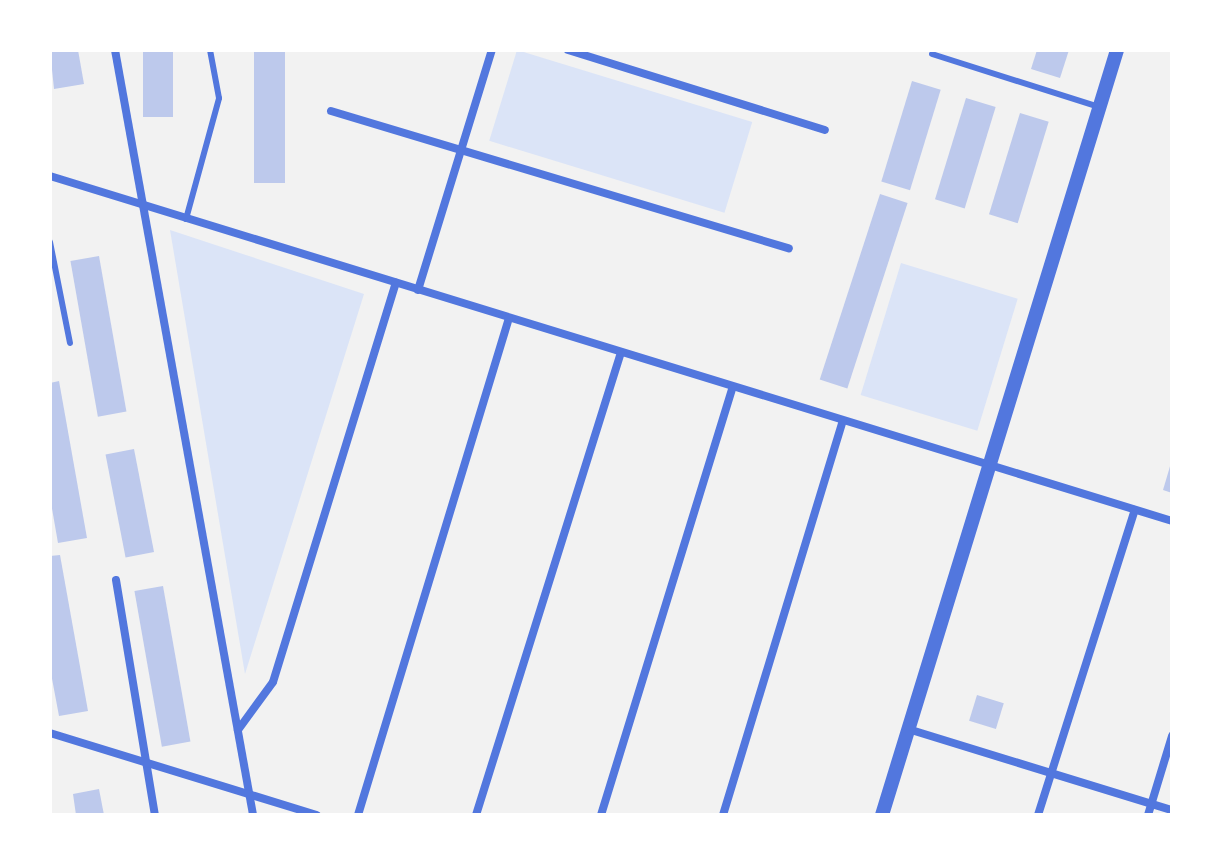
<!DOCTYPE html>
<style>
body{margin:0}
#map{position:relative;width:1222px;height:865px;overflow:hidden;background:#f2f2f2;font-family:Cabin,sans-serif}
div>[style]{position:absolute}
.green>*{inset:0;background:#dbe4f7;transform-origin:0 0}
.building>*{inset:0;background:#bdc9ec;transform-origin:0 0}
.service>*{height:6px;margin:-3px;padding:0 3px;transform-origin:3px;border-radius:3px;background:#5277de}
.minor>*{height:8px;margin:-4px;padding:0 4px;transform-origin:4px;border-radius:4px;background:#5277de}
.tertiary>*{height:14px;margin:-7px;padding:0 7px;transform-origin:7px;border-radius:7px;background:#5277de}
span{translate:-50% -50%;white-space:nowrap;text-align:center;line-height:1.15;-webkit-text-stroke:6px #fff;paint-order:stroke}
.frame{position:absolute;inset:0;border:52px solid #fff;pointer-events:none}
</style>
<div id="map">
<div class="green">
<i style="left:517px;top:50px;width:246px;height:95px;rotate:17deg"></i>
<i style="clip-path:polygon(170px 230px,364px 294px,245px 674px)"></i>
<i style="left:901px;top:263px;width:122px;height:138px;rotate:17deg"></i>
</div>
<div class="building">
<i style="clip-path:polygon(50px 50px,78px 50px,84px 84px,54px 89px)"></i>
<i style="left:143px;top:50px;width:30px;height:67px"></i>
<i style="left:254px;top:50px;width:31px;height:133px"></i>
<i style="clip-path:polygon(1037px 50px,1069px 50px,1060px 78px,1031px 69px)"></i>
<i style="left:912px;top:81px;width:30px;height:105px;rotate:17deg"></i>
<i style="left:966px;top:98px;width:31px;height:106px;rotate:17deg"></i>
<i style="left:1020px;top:113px;width:30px;height:106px;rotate:17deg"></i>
<i style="left:880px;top:194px;width:29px;height:195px;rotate:18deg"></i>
<i style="left:99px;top:256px;width:158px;height:29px;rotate:80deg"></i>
<i style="clip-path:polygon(59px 381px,87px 538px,58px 543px,50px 497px,50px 383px)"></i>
<i style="left:134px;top:449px;width:105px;height:29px;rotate:79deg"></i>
<i style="clip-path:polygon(1171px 463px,1172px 463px,1172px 493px,1163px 490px)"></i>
<i style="clip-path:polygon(60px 555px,88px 711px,59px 716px,50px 668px,50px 556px)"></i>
<i style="left:163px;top:586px;width:158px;height:29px;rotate:80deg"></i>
<i style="left:977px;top:695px;width:28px;height:27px;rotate:17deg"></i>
<i style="clip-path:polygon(99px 789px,104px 815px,76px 815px,73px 794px)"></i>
</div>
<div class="service">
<i style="left:932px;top:54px;width:175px;rotate:17.6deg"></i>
<i style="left:186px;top:219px;width:125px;rotate:-74.7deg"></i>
<i style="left:219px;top:98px;width:49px;rotate:-100.6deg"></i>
<i style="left:50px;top:242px;width:103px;rotate:78.8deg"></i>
</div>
<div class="minor">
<i style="left:115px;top:50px;width:777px;rotate:79.77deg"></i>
<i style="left:568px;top:50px;width:269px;rotate:17.3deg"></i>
<i style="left:331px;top:111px;width:478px;rotate:16.7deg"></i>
<i style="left:50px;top:176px;width:1174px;rotate:17.09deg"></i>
<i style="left:418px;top:290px;width:251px;rotate:-72.9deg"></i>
<i style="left:116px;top:580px;width:238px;rotate:80.6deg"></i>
<i style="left:908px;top:729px;width:276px;rotate:17.1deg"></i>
<i style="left:238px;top:730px;width:59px;rotate:-53.9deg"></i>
<i style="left:273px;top:682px;width:418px;rotate:-72.9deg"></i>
<i style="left:50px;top:733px;width:279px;rotate:17.1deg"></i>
<i style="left:358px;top:815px;width:519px;rotate:-73.1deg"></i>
<i style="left:476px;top:815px;width:484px;rotate:-72.6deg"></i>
<i style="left:601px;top:815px;width:448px;rotate:-72.9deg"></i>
<i style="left:723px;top:815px;width:412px;rotate:-73.1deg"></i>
<i style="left:1038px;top:815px;width:320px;rotate:-72.4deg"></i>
<i style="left:1148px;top:815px;width:83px;rotate:-73.1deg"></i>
</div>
<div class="tertiary">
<i style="left:882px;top:815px;width:800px;rotate:-72.92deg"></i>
</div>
<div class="frame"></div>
</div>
